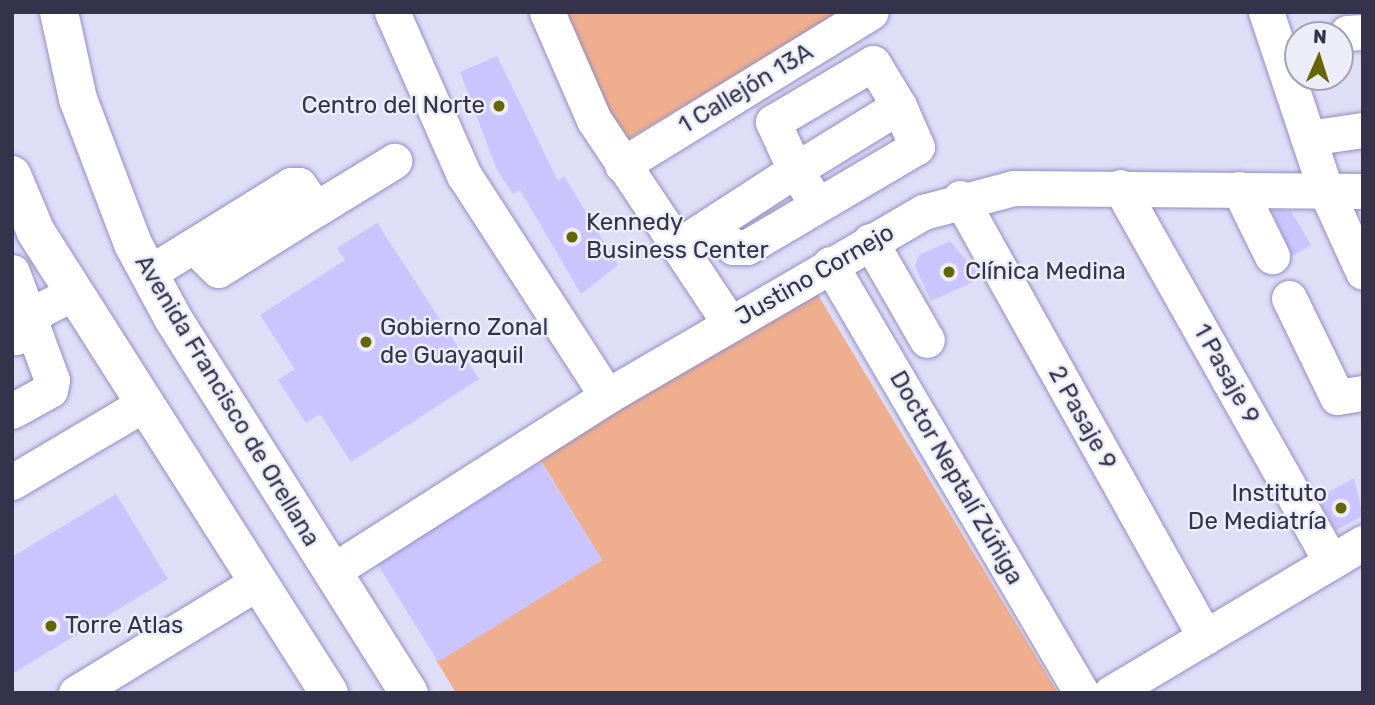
<!DOCTYPE html>
<meta charset="utf-8">
<style>
body{margin:0}
#map{position:relative;width:1375px;height:705px;overflow:hidden;background:#dfdef7;font-family:Rubik,sans-serif}
div>[style]{position:absolute}
.green>*{inset:0;background:#efaf8e}
.building>*{inset:0;background:#cbc5ff;transform-origin:0 0}
.roads{filter:drop-shadow(0 0 2px #938dc8) drop-shadow(0 0 2px #938dc8)}
.minor>*{height:35px;margin:-17.5px;padding:0 17.5px;transform-origin:17.5px;border-radius:17.5px;background:#fff}
.major>*{height:38px;margin:-19px;padding:0 19px;transform-origin:19px;border-radius:19px;background:#fff}
.dots>*{width:19px;height:19px;translate:-50% -50%;box-sizing:border-box;border:4px solid #ededf9;border-radius:50%}
span{translate:-50% -50%;white-space:nowrap;text-align:center;line-height:1.15;-webkit-text-stroke:5px #ededf9;paint-order:stroke}
.street-label{font-size:24px;color:#35334b}
.poi-label{font-size:24px;color:#35334b}
.right{translate:-100% -50%;text-align:right}
.left{translate:0 -50%;text-align:left}
.frame{position:absolute;inset:0;border:14px solid #35334b;pointer-events:none}
.north{position:absolute;left:1284px;top:21px;width:70px;height:70px;box-sizing:border-box;background:#ededf9;border:2px solid #a3a3b3;border-radius:50%;rotate:3deg;font-size:19px;font-weight:700;line-height:28px;text-align:center;color:#35334b}
.north::after{content:'';display:block;margin:auto;width:24px;height:32px;background:#676500;clip-path:polygon(50% 0,100% 100%,50% 72%,0 100%)}
</style>
<div id="map">
<div class="green">
<i style="clip-path:polygon(564px 12px,842px 12px,620px 144px)"></i>
<i style="clip-path:polygon(815px 290px,1058px 693px,456px 693px,436px 660px,602px 560px,538px 456px)"></i>
</div>
<div class="building">
<i style="clip-path:polygon(497px 56px,558px 181px,564px 176px,618px 265px,581px 294px,520px 190px,513px 194px,497px 170px,460px 72px)"></i>
<i style="clip-path:polygon(1272px 210px,1291px 211px,1311px 245px,1292px 256px)"></i>
<i style="clip-path:polygon(377px 223px,479px 379px,351px 462px,320px 414px,306px 423px,278px 380px,295px 369px,260px 315px,345px 260px,337px 248px)"></i>
<i style="clip-path:polygon(950px 241px,982px 278px,931px 301px,915px 266px,919px 255px)"></i>
<i style="left:541px;top:462px;width:115px;height:193px;rotate:58deg"></i>
<i style="clip-path:polygon(1354px 478px,1363px 516px,1336px 530px,1318px 498px)"></i>
<i style="clip-path:polygon(116px 494px,168px 579px,12px 674px,12px 557px)"></i>
</div>
<div class="roads">
<div class="minor">
<i style="left:392px;top:12px;width:178px;rotate:66.2deg"></i>
<i style="left:464px;top:175px;width:263px;rotate:57.1deg"></i>
<i style="left:547px;top:12px;width:118px;rotate:66.5deg"></i>
<i style="left:594px;top:120px;width:245px;rotate:56.3deg"></i>
<i style="left:1266px;top:12px;width:189px;rotate:71.5deg"></i>
<i style="left:1326px;top:191px;width:89px;rotate:65.4deg"></i>
<i style="left:1347px;top:33px;width:16px;rotate:-4deg"></i>
<i style="left:873px;top:63px;width:50px;rotate:58.8deg"></i>
<i style="left:899px;top:106px;width:122px;rotate:148.4deg"></i>
<i style="left:795px;top:170px;width:53px;rotate:-114.6deg"></i>
<i style="left:773px;top:122px;width:116px;rotate:-30.5deg"></i>
<i style="left:1308px;top:138px;width:56px;rotate:-8.3deg"></i>
<i style="left:622px;top:165px;width:292px;rotate:-31.6deg"></i>
<i style="left:1120px;top:187px;width:430px;rotate:60.6deg"></i>
<i style="left:1239px;top:189px;width:75px;rotate:63.8deg"></i>
<i style="left:960px;top:198px;width:503px;rotate:60.83deg"></i>
<i style="left:316px;top:209px;width:92px;rotate:-31.6deg"></i>
<i style="left:711px;top:225px;width:31px;rotate:45deg"></i>
<i style="left:733px;top:247px;width:14px"></i>
<i style="left:747px;top:247px;width:197px;rotate:-30.5deg"></i>
<i style="left:917px;top:147px;width:45px;rotate:-113.7deg"></i>
<i style="left:692px;top:237px;width:123px;rotate:-33deg"></i>
<i style="left:795px;top:170px;width:24px;rotate:57deg"></i>
<i style="left:870px;top:241px;width:114px;rotate:60.1deg"></i>
<i style="left:830px;top:264px;width:498px;rotate:59.6deg"></i>
<i style="left:12px;top:272px;width:115px;rotate:69.7deg"></i>
<i style="left:52px;top:380px;width:10px;rotate:101deg"></i>
<i style="left:50px;top:390px;width:43px;rotate:151.1deg"></i>
<i style="left:149px;top:273px;width:167px;rotate:-31.8deg"></i>
<i style="left:291px;top:185px;width:8px"></i>
<i style="left:299px;top:185px;width:29px;rotate:55deg"></i>
<i style="left:316px;top:209px;width:115px;rotate:148.1deg"></i>
<i style="left:218px;top:270px;width:33px;rotate:-135deg"></i>
<i style="left:1289px;top:298px;width:110px;rotate:64.1deg"></i>
<i style="left:1337px;top:397px;width:26px;rotate:-9deg"></i>
<i style="left:16px;top:337px;width:36px;rotate:-48deg"></i>
<i style="left:40px;top:310px;width:38px;rotate:-27deg"></i>
<i style="left:12px;top:482px;width:153px;rotate:-30.6deg"></i>
<i style="left:331px;top:572px;width:327px;rotate:-32.5deg"></i>
<i style="left:607px;top:396px;width:366px;rotate:-30.2deg"></i>
<i style="left:923px;top:212px;width:94px;rotate:-14.8deg"></i>
<i style="left:1014px;top:188px;width:349px;rotate:0.5deg"></i>
<i style="left:76px;top:693px;width:211px;rotate:-31.4deg"></i>
<i style="left:1111px;top:693px;width:293px;rotate:-30.8deg"></i>
</div>
<div class="major">
<i style="left:59px;top:12px;width:89px;rotate:77.7deg"></i>
<i style="left:78px;top:99px;width:155px;rotate:69.2deg"></i>
<i style="left:133px;top:244px;width:86px;rotate:61.7deg"></i>
<i style="left:174px;top:320px;width:441px;rotate:57.8deg"></i>
<i style="left:12px;top:175px;width:62px;rotate:67.2deg"></i>
<i style="left:36px;top:232px;width:546px;rotate:57.56deg"></i>
</div>
</div>
<div class="dots">
<i style="left:499px;top:106px;background:#676500"></i>
<i style="left:572px;top:237px;background:#676500"></i>
<i style="left:949px;top:272px;background:#676500"></i>
<i style="left:366px;top:342px;background:#676500"></i>
<i style="left:1341px;top:508px;background:#676500"></i>
<i style="left:51px;top:626px;background:#676500"></i>
</div>
<div class="street-label">
<span style="left:746px;top:89px;rotate:-31deg">1 Callejón 13A</span>
<span style="left:815px;top:275px;rotate:-30deg">Justino Cornejo</span>
<span style="left:1226px;top:374px;rotate:61deg">1 Pasaje 9</span>
<span style="left:227px;top:401px;rotate:59deg">Avenida Francisco de Orellana</span>
<span style="left:1082px;top:418px;rotate:61deg">2 Pasaje 9</span>
<span style="left:956px;top:478px;rotate:60deg">Doctor Neptalí Zúñiga</span>
</div>
<div class="poi-label">
<span class="right" style="left:485px;top:106px">Centro del Norte</span>
<span class="left" style="left:586px;top:237px">Kennedy<br>Business Center</span>
<span class="left" style="left:965px;top:272px">Clínica Medina</span>
<span class="left" style="left:380px;top:342px">Gobierno Zonal<br>de Guayaquil</span>
<span class="right" style="left:1327px;top:508px">Instituto<br>De Mediatría</span>
<span class="left" style="left:65px;top:626px">Torre Atlas</span>
</div>
<div class="frame"></div>
<div class="north">N</div>
</div>
